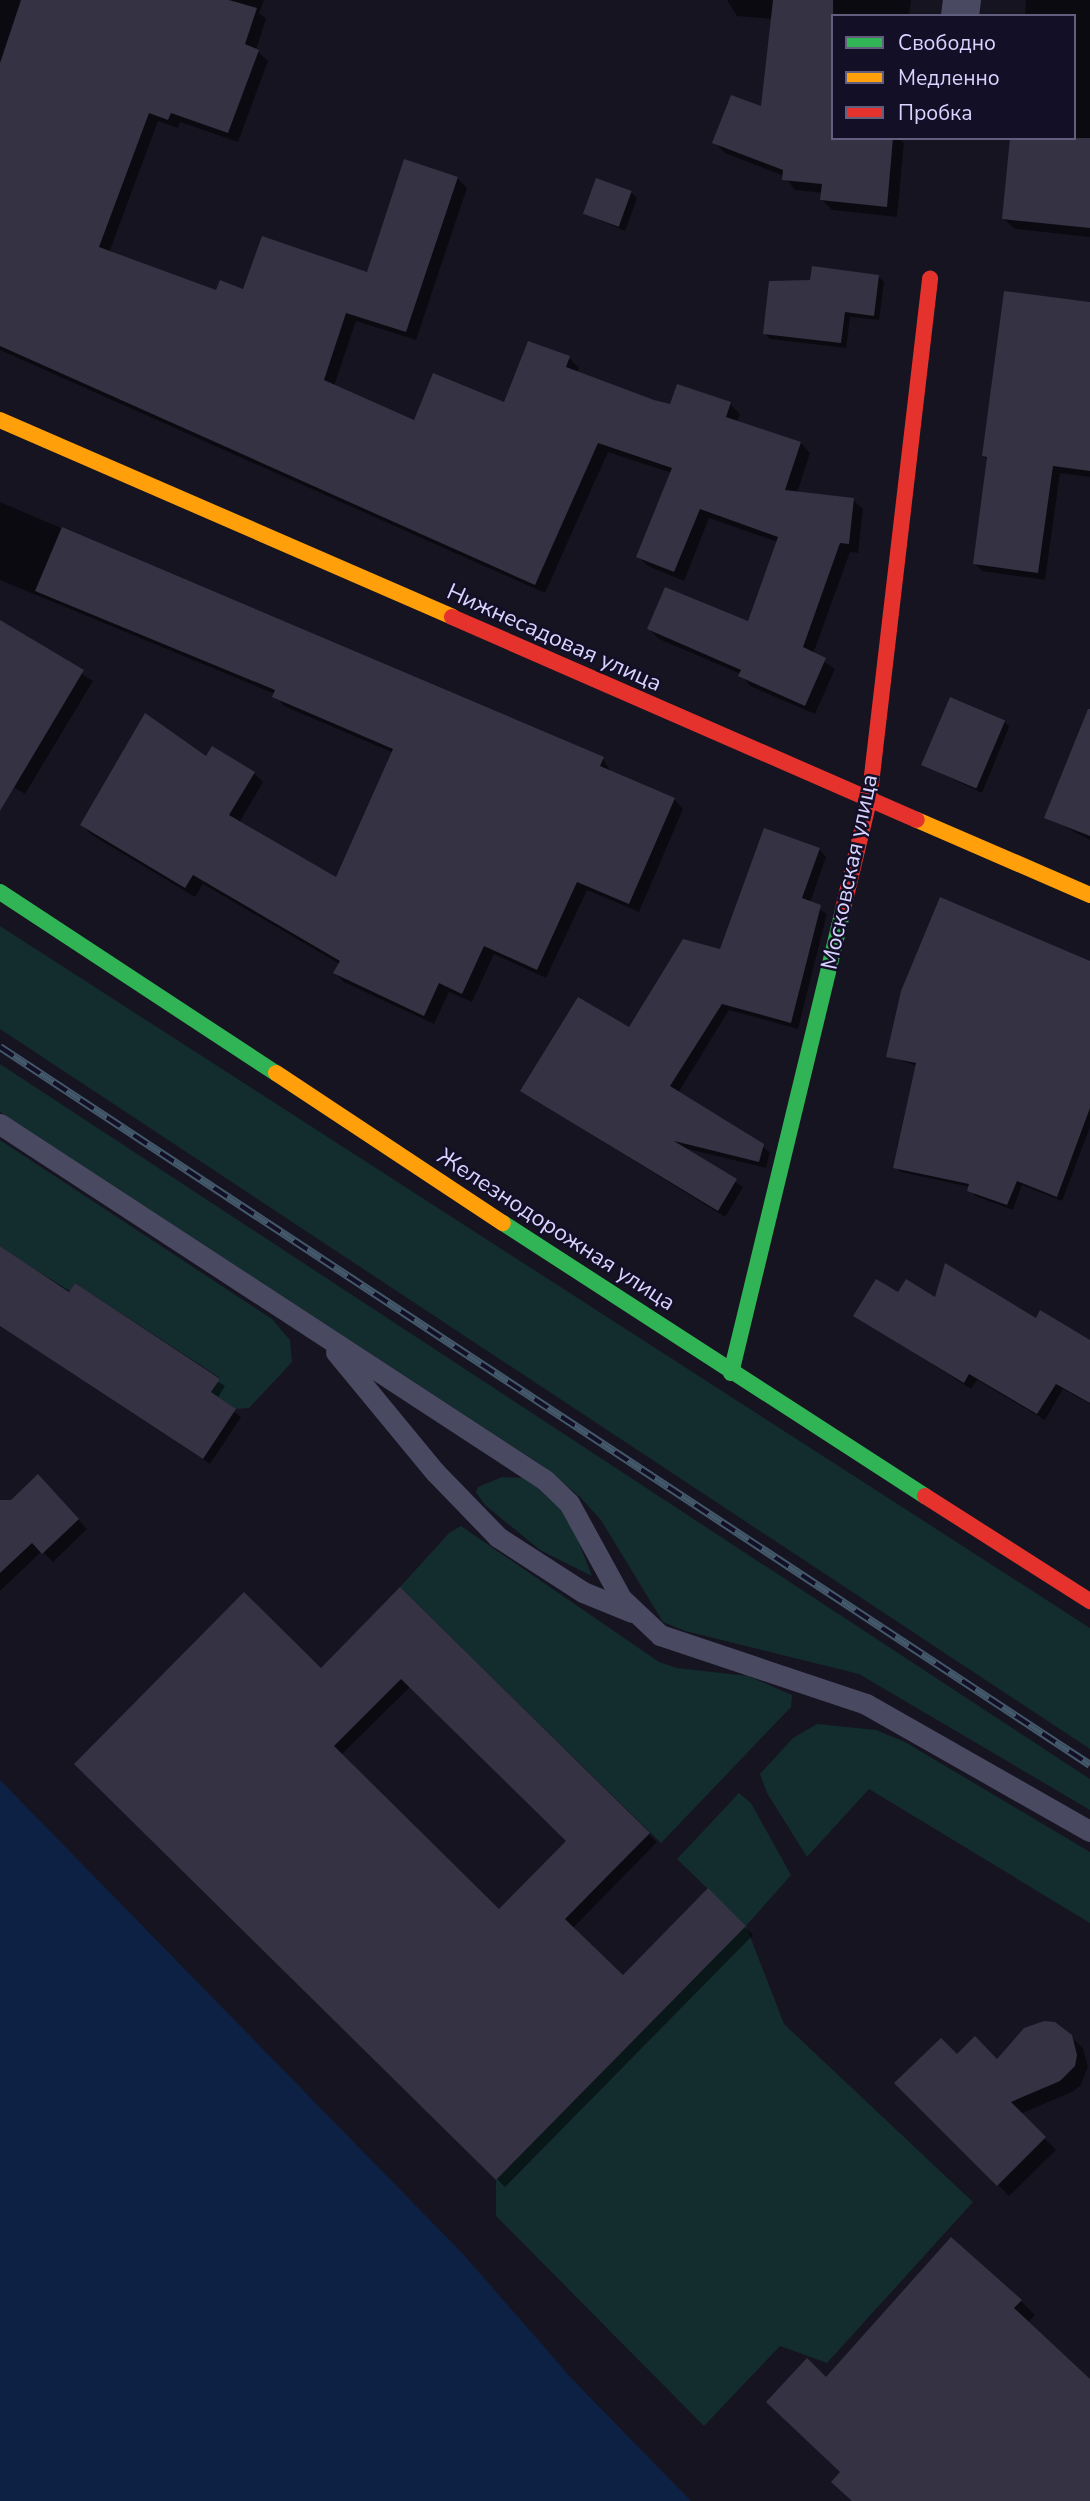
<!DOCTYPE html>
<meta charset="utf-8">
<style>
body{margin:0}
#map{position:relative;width:1090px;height:2501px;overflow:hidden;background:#161421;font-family:"Nunito Sans",sans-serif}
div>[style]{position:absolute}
.green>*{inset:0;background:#132c2d}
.water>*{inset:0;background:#0d2144}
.shadow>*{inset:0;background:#0007}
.building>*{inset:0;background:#343243;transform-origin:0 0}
.lane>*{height:21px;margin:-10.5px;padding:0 10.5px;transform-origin:10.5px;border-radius:10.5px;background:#4a4962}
.street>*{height:38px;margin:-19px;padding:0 19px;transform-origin:19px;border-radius:19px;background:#4a4962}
.fast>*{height:16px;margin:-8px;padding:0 8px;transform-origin:8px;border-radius:8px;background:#30b455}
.slow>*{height:16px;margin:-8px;padding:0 8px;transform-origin:8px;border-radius:8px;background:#ff9f0a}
.jam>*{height:16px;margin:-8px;padding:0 8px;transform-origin:8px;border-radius:8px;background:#e5322d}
.rail>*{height:8px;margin-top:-4px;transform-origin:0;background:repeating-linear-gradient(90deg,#130f26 0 16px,#43596b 0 32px);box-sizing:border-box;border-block:2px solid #43596b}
span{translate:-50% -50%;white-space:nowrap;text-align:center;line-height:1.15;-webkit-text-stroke:5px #130f26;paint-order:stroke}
.street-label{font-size:23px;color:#d9d4ff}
.legend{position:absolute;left:831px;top:14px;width:245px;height:126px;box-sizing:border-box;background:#130f26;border:2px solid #625e7d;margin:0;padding:9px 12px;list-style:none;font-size:21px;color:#d9d4ff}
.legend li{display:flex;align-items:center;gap:14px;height:35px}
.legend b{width:35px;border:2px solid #625e7d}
</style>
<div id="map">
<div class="green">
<i style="clip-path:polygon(0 926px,1090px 1628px,1090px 1749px,0 1029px)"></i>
<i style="clip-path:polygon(0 1064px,1090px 1779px,1090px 1810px,859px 1674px,685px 1631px,663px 1622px,601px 1520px,580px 1497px,540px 1464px,0 1112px)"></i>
<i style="clip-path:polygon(0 1140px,272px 1319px,290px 1340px,292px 1362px,249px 1408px,236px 1409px,211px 1392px,220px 1378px,75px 1283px,69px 1292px,0 1246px)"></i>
<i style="clip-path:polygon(502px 1477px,523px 1478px,552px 1496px,571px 1522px,592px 1576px,540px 1550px,485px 1505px,476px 1492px,478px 1487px)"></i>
<i style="clip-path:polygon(461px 1526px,659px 1662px,677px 1668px,748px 1676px,792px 1695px,791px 1707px,661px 1843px,400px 1587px,449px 1533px)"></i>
<i style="clip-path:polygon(817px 1724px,876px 1730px,905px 1742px,1090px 1852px,1090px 1923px,869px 1789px,807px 1857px,767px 1793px,760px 1774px,793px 1738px)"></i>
<i style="clip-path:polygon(739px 1793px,751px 1803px,791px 1875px,746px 1926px,784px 2024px,973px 2202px,827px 2363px,780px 2346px,704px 2426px,496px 2216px,496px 2180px,746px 1926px,677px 1859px)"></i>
</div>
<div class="water">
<i style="clip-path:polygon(0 1780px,463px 2254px,573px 2380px,691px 2501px,0 2501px)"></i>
</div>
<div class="shadow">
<i style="clip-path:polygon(0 0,264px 0,259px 13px,266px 19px,256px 50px,268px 61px,238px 142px,180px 122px,178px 128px,158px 121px,109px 253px,217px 292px,368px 274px,457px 178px,467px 188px,416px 340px,356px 321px,334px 386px,415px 422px,505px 404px,569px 358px,579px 368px,577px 373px,671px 407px,730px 404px,740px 414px,737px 422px,801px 443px,810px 453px,797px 493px,853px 500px,863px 509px,858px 553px,850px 552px,813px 654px,835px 669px,815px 714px,750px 686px,741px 674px,659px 639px,649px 629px,749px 623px,778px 542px,709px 518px,684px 581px,648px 566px,638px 556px,672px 473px,608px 452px,545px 593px,0 350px)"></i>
<i style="clip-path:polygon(727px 0,911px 0,909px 16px,833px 16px,833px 138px,899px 138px,904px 143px,897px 217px,832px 210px,822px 200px,823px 193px,795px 190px,784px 176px,725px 153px,714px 142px,763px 108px,772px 19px,737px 16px)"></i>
<i style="clip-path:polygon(1026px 0,1090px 0,1090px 237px,1015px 229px,1004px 219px,1074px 138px,1074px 16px,1025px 16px)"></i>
<i style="clip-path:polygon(631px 192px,637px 198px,625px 231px,585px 214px)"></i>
<i style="clip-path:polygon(878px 276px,884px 282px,879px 320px,850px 317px,846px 348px,770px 339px,765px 333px)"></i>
<i style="clip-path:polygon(1006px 293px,1090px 302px,1090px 477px,1060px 473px,1045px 580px,982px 571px,975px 564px,989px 461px,983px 456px)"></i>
<i style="clip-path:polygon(0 502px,603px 759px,611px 772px,674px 799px,683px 809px,639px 912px,587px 890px,546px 978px,494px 954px,472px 1002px,449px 992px,434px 1024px,344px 982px,335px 973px,340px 964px,203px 884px,195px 897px,92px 835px,82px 825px,207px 759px,254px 773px,263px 782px,239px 823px,336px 880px,394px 753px,284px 706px,275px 694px,0 580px)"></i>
<i style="clip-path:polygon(0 622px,93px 681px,25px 794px,0 779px)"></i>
<i style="clip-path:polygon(1090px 709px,1090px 840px,1046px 817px)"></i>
<i style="clip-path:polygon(1004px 721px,1009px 727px,982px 793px,923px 765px)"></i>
<i style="clip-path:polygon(819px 849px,826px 857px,810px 903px,827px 914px,798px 1029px,729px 1010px,678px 1093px,770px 1152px,766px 1168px,684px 1148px,743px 1187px,725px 1217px,522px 1091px,630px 1030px,721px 951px)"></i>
<i style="clip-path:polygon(1090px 963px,1090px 1127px,1062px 1201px,1022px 1185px,1013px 1210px,975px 1196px,970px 1187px,901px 1172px,895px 1167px,917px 1066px,887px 1056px)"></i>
<i style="clip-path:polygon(0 1248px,225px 1386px,217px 1399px,241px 1417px,210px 1464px,0 1326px)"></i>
<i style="clip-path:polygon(898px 1295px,1036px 1320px,1090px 1341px,1090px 1404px,1063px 1389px,1045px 1420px,977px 1380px,971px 1389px,855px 1315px)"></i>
<i style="clip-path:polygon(47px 1486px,87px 1529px,53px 1562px,42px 1551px,0 1591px,0 1512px)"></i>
<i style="clip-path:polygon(evenodd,400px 1590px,657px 1842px,572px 1929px,623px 1978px,708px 1891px,753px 1935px,505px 2187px,77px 1764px,321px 1670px,400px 1590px,411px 1686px,569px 1841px,499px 1912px,341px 1755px,411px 1686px)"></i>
<i style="clip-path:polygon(1070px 2036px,1083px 2048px,1088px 2067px,1080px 2086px,1072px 2092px,1020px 2114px,1056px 2150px,1009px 2196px,897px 2083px,957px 2056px,998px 2061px)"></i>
<i style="clip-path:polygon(1021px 2301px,1035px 2315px,1027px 2323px,1090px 2382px,1090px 2501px,854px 2501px,842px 2473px,826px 2380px)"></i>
</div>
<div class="building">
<i style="clip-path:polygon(21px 0,229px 0,257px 8px,245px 44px,259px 50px,228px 133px,171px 113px,168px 120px,149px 113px,99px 247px,216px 290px,220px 280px,243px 289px,262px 236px,367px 272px,404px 159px,458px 177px,406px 332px,346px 313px,324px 380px,414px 420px,433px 373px,504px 402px,528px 341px,570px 356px,566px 367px,654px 400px,670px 404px,677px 384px,731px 402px,726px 417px,801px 442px,785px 490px,854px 498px,849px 544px,840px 543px,803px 647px,826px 658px,805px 706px,738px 676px,741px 670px,647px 629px,665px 587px,748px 621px,778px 537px,700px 509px,674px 572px,636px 557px,672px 468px,598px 443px,535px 585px,0 346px,0 63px)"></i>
<i style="clip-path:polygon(773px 0,833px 0,833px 138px,893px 138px,887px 207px,820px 200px,822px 184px,782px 180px,783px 170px,712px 143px,731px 95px,761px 106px)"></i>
<i style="clip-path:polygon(1010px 138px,1090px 138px,1090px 228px,1002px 219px)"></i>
<i style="left:596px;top:178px;width:38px;height:38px;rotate:20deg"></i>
<i style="clip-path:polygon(812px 266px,879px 275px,874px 316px,845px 312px,841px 343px,763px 334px,769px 281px,810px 280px)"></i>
<i style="clip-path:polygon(1004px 291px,1090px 302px,1090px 471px,1053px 466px,1038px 573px,973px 564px,987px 457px,982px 456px)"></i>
<i style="clip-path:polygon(62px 527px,604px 757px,600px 766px,675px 798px,629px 904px,577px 882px,537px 970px,484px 946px,462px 994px,439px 983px,424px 1016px,333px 973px,340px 961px,193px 875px,185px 888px,80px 825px,145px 713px,206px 756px,212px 746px,255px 772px,229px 815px,336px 877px,393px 749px,272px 697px,275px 690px,35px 591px)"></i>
<i style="clip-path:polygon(0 620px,84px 670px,0 811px)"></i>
<i style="left:950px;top:697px;width:60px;height:74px;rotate:23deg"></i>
<i style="clip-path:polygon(1088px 709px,1090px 709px,1090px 836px,1044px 818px)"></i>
<i style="clip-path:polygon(764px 828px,820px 848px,802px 898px,821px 905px,791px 1023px,722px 1004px,670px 1086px,764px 1144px,759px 1162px,674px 1141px,737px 1179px,718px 1211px,520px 1091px,578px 997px,629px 1027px,683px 939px,720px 949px)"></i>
<i style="clip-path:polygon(940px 897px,1090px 961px,1090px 1108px,1057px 1197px,1017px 1181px,1007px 1205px,967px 1191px,969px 1184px,893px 1168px,916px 1063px,886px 1057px,901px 991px)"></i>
<i style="clip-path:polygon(0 1246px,69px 1292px,75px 1283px,220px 1379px,211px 1392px,236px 1409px,203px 1459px,0 1326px)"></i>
<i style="clip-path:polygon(945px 1263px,1036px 1318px,1040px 1310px,1090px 1340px,1090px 1403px,1056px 1384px,1037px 1414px,969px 1374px,964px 1383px,853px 1316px,876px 1279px,898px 1292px,906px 1279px,935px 1297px)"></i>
<i style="clip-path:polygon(38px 1474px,79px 1519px,42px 1554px,32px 1543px,0 1573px,0 1500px,11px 1500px)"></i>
<i style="clip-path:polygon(evenodd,400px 1587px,650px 1833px,565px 1919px,623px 1975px,708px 1888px,746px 1926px,496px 2180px,74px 1764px,244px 1592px,321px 1668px,400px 1587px,401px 1679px,566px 1841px,499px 1909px,334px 1746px,401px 1679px)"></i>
<i style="clip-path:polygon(1044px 2021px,1055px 2022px,1072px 2035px,1077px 2055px,1075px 2066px,1060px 2081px,1011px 2102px,1046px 2137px,997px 2186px,894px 2083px,941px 2038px,957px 2054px,975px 2036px,997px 2059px,1024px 2028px)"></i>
<i style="clip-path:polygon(951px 2237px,1022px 2300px,1014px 2308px,1090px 2379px,1090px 2501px,852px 2501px,831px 2482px,840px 2472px,766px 2402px,807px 2358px,826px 2377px)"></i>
</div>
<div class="lane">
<i style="left:0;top:1124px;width:651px;rotate:33.15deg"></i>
<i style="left:545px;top:1480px;width:33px;rotate:44deg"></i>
<i style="left:569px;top:1503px;width:108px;rotate:61.3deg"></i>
<i style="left:621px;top:1598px;width:54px;rotate:43.5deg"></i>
<i style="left:660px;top:1635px;width:217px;rotate:18.5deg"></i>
<i style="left:866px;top:1704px;width:257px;rotate:29.6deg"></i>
<i style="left:336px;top:1352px;width:156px;rotate:50.5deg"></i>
<i style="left:435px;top:1472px;width:91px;rotate:45.9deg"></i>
<i style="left:498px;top:1537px;width:101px;rotate:32.9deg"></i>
<i style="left:583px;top:1592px;width:53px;rotate:22.2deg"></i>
</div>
<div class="street">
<i style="left:960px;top:16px;width:16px;rotate:-83deg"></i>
</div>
<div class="fast">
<i style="left:0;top:892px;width:330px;rotate:33.3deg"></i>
<i style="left:503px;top:1223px;width:503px;rotate:32.9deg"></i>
<i style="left:731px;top:1373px;width:477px;rotate:-76.4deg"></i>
</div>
<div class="slow">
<i style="left:0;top:420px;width:493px;rotate:23.5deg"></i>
<i style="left:917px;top:820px;width:189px;rotate:23.4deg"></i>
<i style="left:276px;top:1073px;width:272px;rotate:33.5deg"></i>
</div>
<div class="jam">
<i style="left:452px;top:617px;width:507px;rotate:23.58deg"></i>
<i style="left:843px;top:909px;width:111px;rotate:-76.5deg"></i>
<i style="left:869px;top:801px;width:526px;rotate:-83.33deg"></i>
<i style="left:925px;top:1496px;width:196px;rotate:32.5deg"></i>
</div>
<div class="rail">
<i style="left:0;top:1047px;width:1305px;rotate:33.37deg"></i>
</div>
<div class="street-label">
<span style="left:554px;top:638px;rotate:24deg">Нижнесадовая улица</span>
<span style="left:850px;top:872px;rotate:-78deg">Московская улица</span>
<span style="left:556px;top:1230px;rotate:33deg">Железнодорожная улица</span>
</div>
<ul class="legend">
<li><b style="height:9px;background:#30b455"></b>Свободно</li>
<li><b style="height:9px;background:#ff9f0a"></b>Медленно</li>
<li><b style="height:9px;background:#e5322d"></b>Пробка</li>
</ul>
</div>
